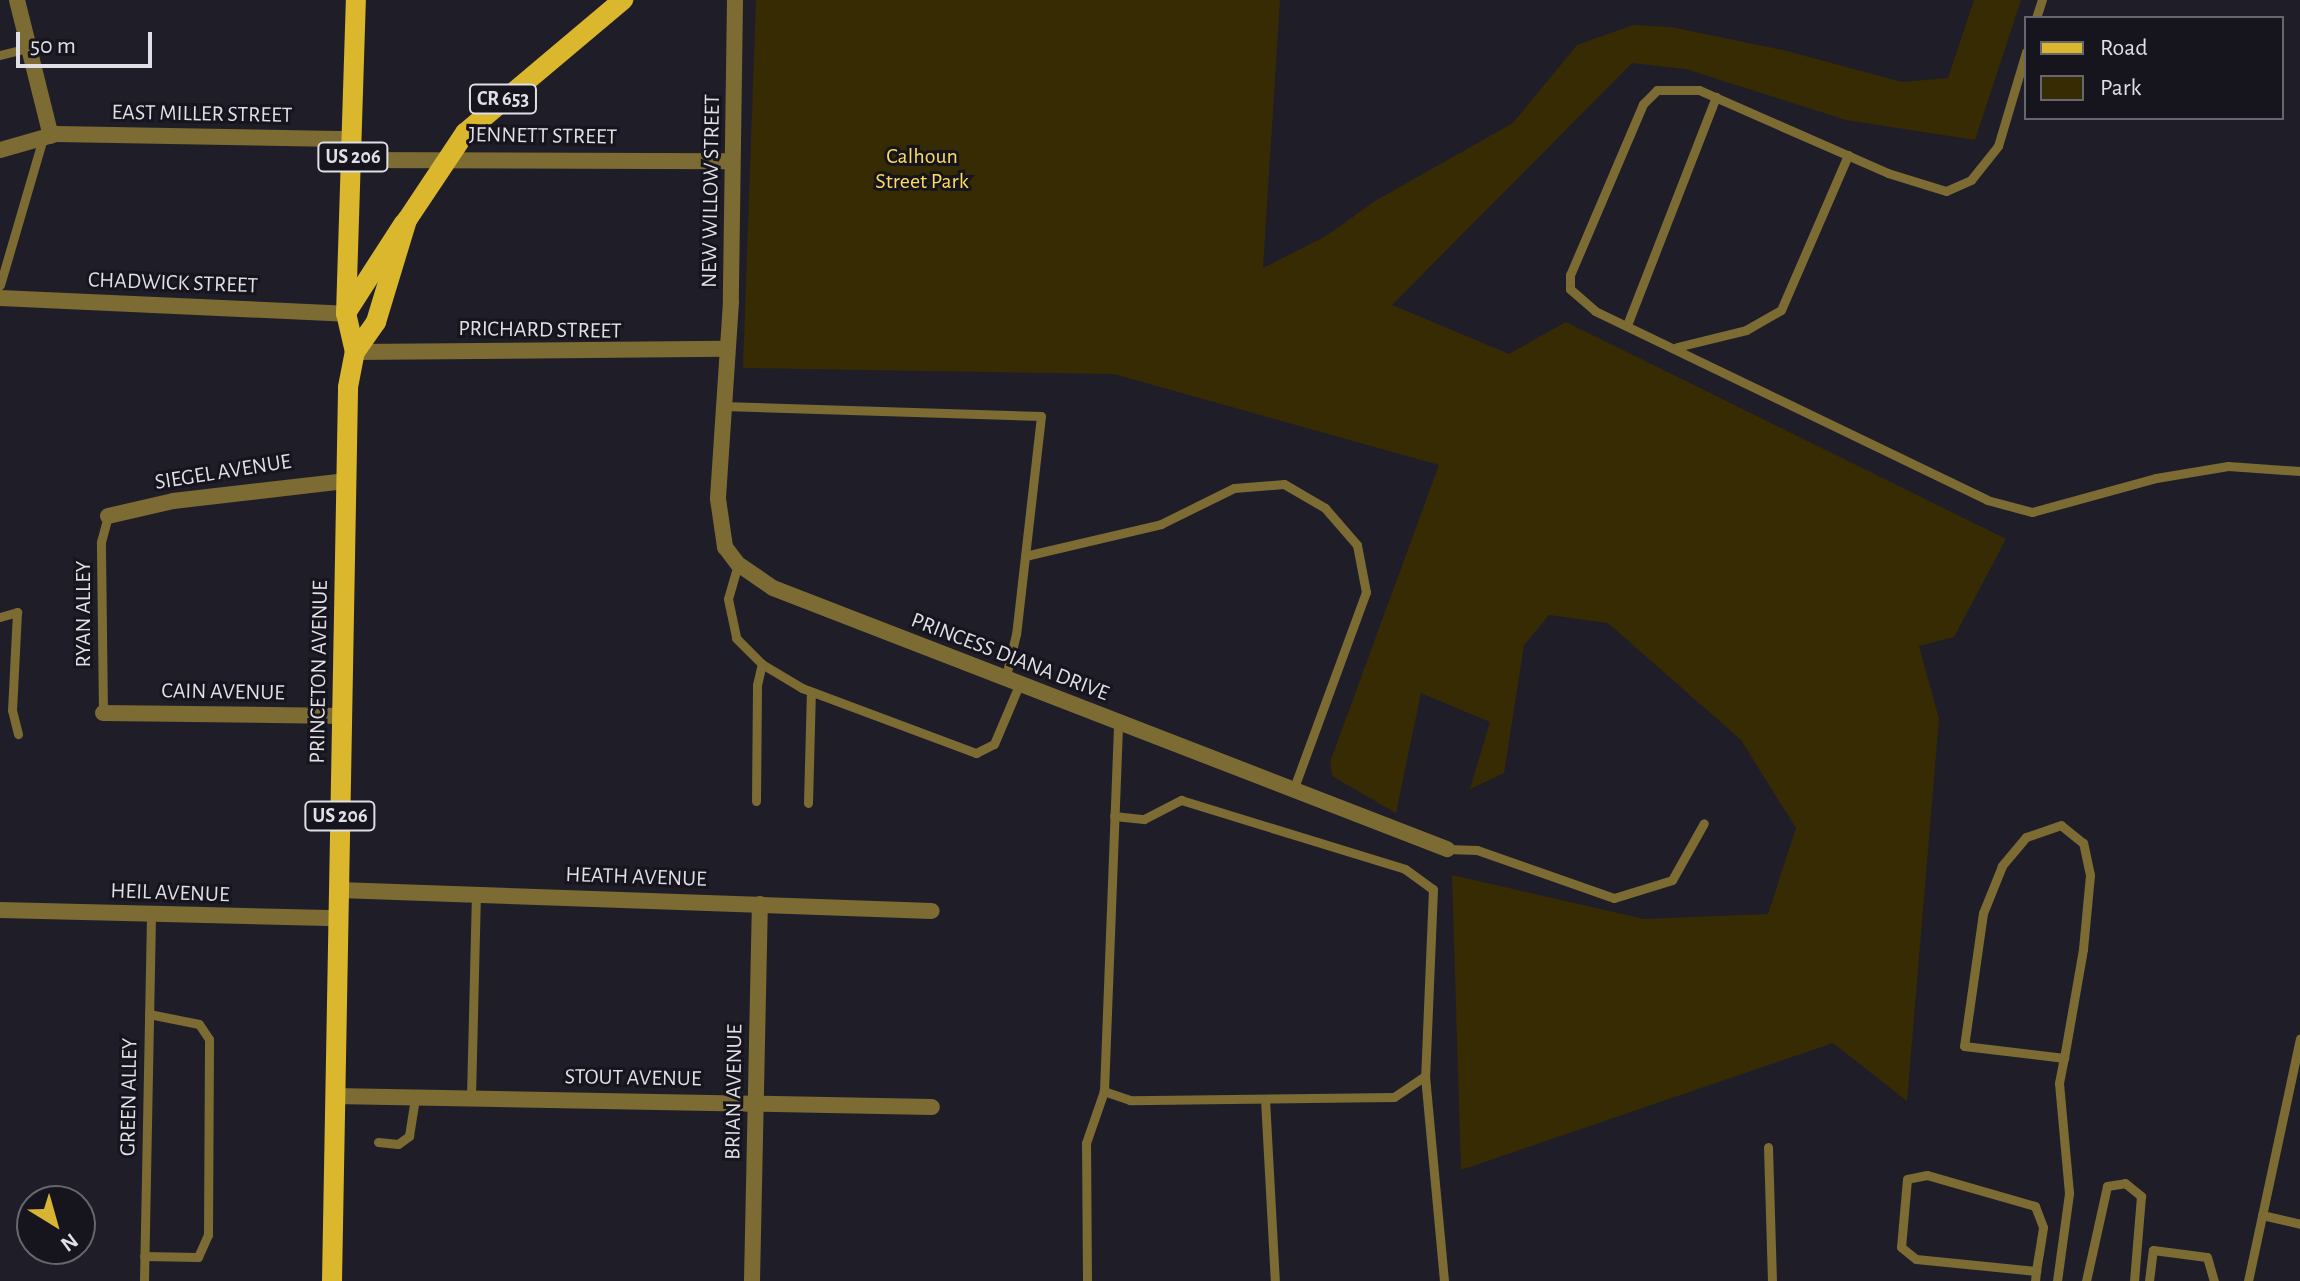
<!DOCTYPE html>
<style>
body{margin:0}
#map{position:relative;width:2300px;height:1281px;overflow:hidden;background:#1f1e28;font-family:"Alegreya Sans",sans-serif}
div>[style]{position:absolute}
.green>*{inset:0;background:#362b02}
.service>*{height:9px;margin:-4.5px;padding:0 4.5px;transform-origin:4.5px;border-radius:4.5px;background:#7c6b32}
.minor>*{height:16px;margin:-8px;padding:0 8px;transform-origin:8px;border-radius:8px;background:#7c6b32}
.primary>*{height:20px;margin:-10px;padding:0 10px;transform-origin:10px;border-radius:10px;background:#dbb72d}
span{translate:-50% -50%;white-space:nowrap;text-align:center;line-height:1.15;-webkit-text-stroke:6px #16151e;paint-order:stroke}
.shield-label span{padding:2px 6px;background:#16151e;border:2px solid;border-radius:6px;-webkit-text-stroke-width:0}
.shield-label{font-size:20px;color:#dfdfe5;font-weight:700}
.street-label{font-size:22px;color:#dfdfe5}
.park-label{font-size:22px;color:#feda5e}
.legend{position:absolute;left:2024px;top:16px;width:260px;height:104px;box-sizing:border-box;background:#16151e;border:2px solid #66666e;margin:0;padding:10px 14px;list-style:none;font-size:24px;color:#dfdfe5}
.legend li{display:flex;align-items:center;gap:16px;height:40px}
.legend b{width:40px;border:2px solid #66666e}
.north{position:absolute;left:16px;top:1185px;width:80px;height:80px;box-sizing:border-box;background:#16151e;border:2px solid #66666e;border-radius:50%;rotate:143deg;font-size:22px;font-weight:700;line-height:32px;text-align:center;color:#dfdfe5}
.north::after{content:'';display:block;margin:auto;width:28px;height:36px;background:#d7b434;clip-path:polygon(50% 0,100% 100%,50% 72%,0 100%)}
.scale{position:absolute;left:16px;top:32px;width:136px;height:36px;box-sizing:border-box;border:4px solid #dfdfe5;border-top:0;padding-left:10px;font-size:24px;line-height:28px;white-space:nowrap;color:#dfdfe5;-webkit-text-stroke:6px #16151e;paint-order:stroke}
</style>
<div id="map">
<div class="green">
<i style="clip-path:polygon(756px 0,1280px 0,1263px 268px,1326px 236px,1375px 201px,1513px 123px,1577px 45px,1633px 25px,1671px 27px,1783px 50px,1902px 82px,1948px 78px,1974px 0,2021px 0,1975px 140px,1846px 120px,1686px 69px,1632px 63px,1392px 305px,1509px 354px,1566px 322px,2006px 539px,1954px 637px,1919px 646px,1939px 719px,1907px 1101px,1833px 1043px,1461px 1170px,1452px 875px,1644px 919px,1768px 914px,1796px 828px,1741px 740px,1608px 623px,1549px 615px,1524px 645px,1504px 773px,1470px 789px,1490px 722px,1421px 693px,1396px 813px,1332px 776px,1330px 762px,1439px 465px,1114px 374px,743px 368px)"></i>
</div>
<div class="service">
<i style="left:2036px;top:18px;width:19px;rotate:-72deg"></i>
<i style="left:2026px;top:52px;width:98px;rotate:106.6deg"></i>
<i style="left:1998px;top:146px;width:43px;rotate:128.5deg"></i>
<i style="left:1971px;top:180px;width:27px;rotate:156deg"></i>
<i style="left:1946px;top:191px;width:61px;rotate:-162.8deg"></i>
<i style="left:1888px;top:173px;width:206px;rotate:-156.3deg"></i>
<i style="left:1699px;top:90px;width:42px;rotate:180deg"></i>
<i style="left:1657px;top:90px;width:20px;rotate:135deg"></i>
<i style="left:1643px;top:104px;width:186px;rotate:113.1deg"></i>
<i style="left:1570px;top:275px;width:14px;rotate:90deg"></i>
<i style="left:1570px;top:289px;width:33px;rotate:41deg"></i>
<i style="left:1595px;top:311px;width:435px;rotate:25.7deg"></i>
<i style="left:1987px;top:500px;width:47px;rotate:14.9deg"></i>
<i style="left:2032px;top:512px;width:129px;rotate:-15.3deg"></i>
<i style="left:2156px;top:478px;width:73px;rotate:-9.5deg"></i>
<i style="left:2228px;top:466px;width:72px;rotate:4deg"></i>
<i style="left:0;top:55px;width:30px;rotate:-14deg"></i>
<i style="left:0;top:285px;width:153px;rotate:-73.7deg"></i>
<i style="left:1627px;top:325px;width:245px;rotate:-68.7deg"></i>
<i style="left:1677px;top:347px;width:71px;rotate:-13.8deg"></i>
<i style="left:1746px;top:330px;width:40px;rotate:-29.7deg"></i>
<i style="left:1781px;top:310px;width:169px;rotate:-66.6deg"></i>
<i style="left:723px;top:406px;width:318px;rotate:1.8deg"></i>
<i style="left:1041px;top:416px;width:219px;rotate:96.5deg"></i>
<i style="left:1016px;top:634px;width:47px;rotate:103.4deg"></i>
<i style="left:1025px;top:556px;width:140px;rotate:-13.2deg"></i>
<i style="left:1161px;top:524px;width:81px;rotate:-26.3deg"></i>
<i style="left:1234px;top:488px;width:50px;rotate:-4.6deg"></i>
<i style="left:1284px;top:484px;width:48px;rotate:30.3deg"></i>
<i style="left:1325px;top:508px;width:49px;rotate:49.1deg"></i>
<i style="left:1357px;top:545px;width:48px;rotate:79.2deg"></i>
<i style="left:1366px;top:592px;width:211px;rotate:110.2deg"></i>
<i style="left:738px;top:564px;width:36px;rotate:106deg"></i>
<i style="left:728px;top:599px;width:40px;rotate:78deg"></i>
<i style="left:736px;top:638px;width:37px;rotate:45deg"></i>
<i style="left:762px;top:664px;width:47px;rotate:31deg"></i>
<i style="left:802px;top:688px;width:186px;rotate:20.5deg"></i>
<i style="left:976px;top:753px;width:20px;rotate:-27deg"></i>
<i style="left:994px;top:744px;width:64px;rotate:-67deg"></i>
<i style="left:0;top:617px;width:18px;rotate:-16deg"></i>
<i style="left:17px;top:612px;width:98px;rotate:92.9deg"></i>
<i style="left:12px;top:710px;width:25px;rotate:76deg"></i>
<i style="left:103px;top:713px;width:171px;rotate:-90.7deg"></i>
<i style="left:101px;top:542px;width:27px;rotate:-75deg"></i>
<i style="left:756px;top:801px;width:116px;rotate:-89.5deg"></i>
<i style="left:757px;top:685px;width:22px;rotate:-77deg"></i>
<i style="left:808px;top:803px;width:111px;rotate:-88.5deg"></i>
<i style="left:1114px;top:816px;width:30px;rotate:6deg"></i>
<i style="left:1144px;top:819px;width:42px;rotate:-27.2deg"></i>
<i style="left:1181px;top:800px;width:234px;rotate:17.1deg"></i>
<i style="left:1405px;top:869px;width:34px;rotate:36deg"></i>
<i style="left:1433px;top:889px;width:187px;rotate:92.4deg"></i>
<i style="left:1425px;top:1076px;width:37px;rotate:146deg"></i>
<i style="left:1394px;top:1097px;width:264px;rotate:179.3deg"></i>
<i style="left:1130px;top:1100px;width:28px;rotate:-161deg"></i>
<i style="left:1104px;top:1091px;width:368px;rotate:-87.8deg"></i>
<i style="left:1447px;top:849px;width:30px;rotate:2deg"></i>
<i style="left:1477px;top:850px;width:145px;rotate:19.3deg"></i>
<i style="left:1614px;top:898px;width:61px;rotate:-17.2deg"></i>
<i style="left:1672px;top:880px;width:65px;rotate:-60.7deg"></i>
<i style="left:1425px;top:1076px;width:206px;rotate:84.7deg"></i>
<i style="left:471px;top:1097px;width:204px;rotate:-88.6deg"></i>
<i style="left:1265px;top:1099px;width:182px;rotate:86.9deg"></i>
<i style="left:378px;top:1142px;width:20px;rotate:6deg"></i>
<i style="left:398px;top:1144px;width:14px;rotate:-36deg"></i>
<i style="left:409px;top:1136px;width:39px;rotate:-81deg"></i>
<i style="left:1768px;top:1147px;width:134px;rotate:88.3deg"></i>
<i style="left:2262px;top:1215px;width:39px;rotate:13deg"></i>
<i style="left:144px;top:1256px;width:54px;rotate:1.1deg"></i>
<i style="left:198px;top:1257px;width:24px;rotate:-66deg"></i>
<i style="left:208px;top:1235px;width:196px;rotate:-89.7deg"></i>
<i style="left:209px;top:1039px;width:18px;rotate:-124deg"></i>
<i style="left:199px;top:1024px;width:51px;rotate:-168.7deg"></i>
<i style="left:144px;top:1281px;width:367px;rotate:-88.9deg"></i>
<i style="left:1087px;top:1281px;width:138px;rotate:-90.4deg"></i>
<i style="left:1086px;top:1143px;width:55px;rotate:-70.9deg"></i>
<i style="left:2035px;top:1281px;width:10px;rotate:-84deg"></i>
<i style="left:2036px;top:1271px;width:18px;rotate:-81deg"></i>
<i style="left:2039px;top:1253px;width:26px;rotate:-81deg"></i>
<i style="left:2043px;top:1227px;width:22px;rotate:-111deg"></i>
<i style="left:2035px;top:1206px;width:112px;rotate:-164deg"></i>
<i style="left:1927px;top:1175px;width:20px;rotate:169deg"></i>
<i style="left:1907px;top:1179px;width:68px;rotate:95deg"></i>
<i style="left:1901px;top:1247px;width:19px;rotate:39deg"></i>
<i style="left:1916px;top:1259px;width:121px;rotate:5.7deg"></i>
<i style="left:2057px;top:1281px;width:89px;rotate:-82.2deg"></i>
<i style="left:2069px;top:1193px;width:110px;rotate:-95.2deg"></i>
<i style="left:2059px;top:1083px;width:25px;rotate:-79deg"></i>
<i style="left:2064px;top:1058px;width:111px;rotate:-80.1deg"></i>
<i style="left:2083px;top:949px;width:74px;rotate:-84.6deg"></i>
<i style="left:2090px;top:875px;width:33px;rotate:-102deg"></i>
<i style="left:2083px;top:843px;width:28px;rotate:-141deg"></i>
<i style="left:2061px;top:825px;width:37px;rotate:161deg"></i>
<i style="left:2026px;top:837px;width:38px;rotate:130deg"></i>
<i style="left:2002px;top:866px;width:51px;rotate:112deg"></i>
<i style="left:1983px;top:913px;width:134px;rotate:98.1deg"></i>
<i style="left:1964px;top:1046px;width:101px;rotate:6.8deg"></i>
<i style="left:2086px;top:1281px;width:97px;rotate:-77.5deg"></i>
<i style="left:2107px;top:1186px;width:18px;rotate:-9deg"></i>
<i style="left:2125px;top:1183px;width:21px;rotate:39deg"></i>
<i style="left:2141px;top:1196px;width:85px;rotate:94.7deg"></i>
<i style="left:2149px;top:1281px;width:31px;rotate:-83deg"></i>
<i style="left:2153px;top:1250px;width:54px;rotate:7.4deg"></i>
<i style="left:2207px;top:1257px;width:25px;rotate:74deg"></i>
<i style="left:2248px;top:1281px;width:248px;rotate:-77.9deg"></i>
</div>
<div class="minor">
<i style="left:17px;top:0;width:140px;rotate:76deg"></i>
<i style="left:735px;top:0;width:302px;rotate:90.8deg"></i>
<i style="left:731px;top:302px;width:197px;rotate:93.8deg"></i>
<i style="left:718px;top:499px;width:49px;rotate:81.7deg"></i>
<i style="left:725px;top:547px;width:21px;rotate:53deg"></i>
<i style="left:738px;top:564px;width:42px;rotate:34.4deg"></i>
<i style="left:773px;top:588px;width:723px;rotate:21.17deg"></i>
<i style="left:0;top:150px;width:58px;rotate:-15.9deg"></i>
<i style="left:56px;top:134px;width:297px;rotate:1deg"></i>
<i style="left:353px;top:160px;width:379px;rotate:0.2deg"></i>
<i style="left:0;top:298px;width:346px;rotate:2.6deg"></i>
<i style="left:355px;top:352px;width:370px;rotate:-0.5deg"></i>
<i style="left:108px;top:516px;width:67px;rotate:-13deg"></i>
<i style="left:173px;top:501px;width:175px;rotate:-6.6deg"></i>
<i style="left:103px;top:713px;width:239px;rotate:0.7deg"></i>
<i style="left:339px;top:890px;width:593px;rotate:2.03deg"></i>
<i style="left:0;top:910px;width:338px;rotate:1.4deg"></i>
<i style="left:334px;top:1096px;width:598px;rotate:1.05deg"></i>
<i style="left:752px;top:1281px;width:377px;rotate:-88.8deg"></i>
</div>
<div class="primary">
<i style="left:346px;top:313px;width:107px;rotate:-57.2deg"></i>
<i style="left:355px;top:352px;width:39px;rotate:-103deg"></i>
<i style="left:346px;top:314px;width:314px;rotate:-88.2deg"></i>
<i style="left:332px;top:1281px;width:894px;rotate:-88.97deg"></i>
<i style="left:348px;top:387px;width:36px;rotate:-79deg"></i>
<i style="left:355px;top:352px;width:37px;rotate:-55deg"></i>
<i style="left:376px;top:322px;width:107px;rotate:-73.1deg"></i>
<i style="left:407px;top:220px;width:105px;rotate:-56.3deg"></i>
<i style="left:465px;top:133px;width:207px;rotate:-40.1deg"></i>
</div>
<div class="shield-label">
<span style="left:503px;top:99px">CR 653</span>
<span style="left:353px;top:157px">US 206</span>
<span style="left:340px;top:816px">US 206</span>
</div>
<div class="street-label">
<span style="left:202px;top:114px;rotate:1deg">EAST MILLER STREET</span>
<span style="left:543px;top:136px;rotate:1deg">JENNETT STREET</span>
<span style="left:711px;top:191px;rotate:-89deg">NEW WILLOW STREET</span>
<span style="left:173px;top:283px;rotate:2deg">CHADWICK STREET</span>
<span style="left:540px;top:330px;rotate:1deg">PRICHARD STREET</span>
<span style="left:223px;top:472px;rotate:-9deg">SIEGEL AVENUE</span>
<span style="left:84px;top:614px;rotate:-90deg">RYAN ALLEY</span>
<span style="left:1010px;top:657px;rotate:21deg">PRINCESS DIANA DRIVE</span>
<span style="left:319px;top:672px;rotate:-89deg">PRINCETON AVENUE</span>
<span style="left:223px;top:692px;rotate:1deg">CAIN AVENUE</span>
<span style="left:636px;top:877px;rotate:2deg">HEATH AVENUE</span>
<span style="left:170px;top:893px;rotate:2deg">HEIL AVENUE</span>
<span style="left:633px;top:1078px;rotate:1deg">STOUT AVENUE</span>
<span style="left:734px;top:1092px;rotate:-89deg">BRIAN AVENUE</span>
<span style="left:129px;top:1097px;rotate:-89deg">GREEN ALLEY</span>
</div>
<div class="park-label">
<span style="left:922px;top:169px">Calhoun<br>Street Park</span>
</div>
<ul class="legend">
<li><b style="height:10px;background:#dbb72d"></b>Road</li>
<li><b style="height:22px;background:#362b02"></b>Park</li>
</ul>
<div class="north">N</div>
<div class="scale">50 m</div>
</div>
